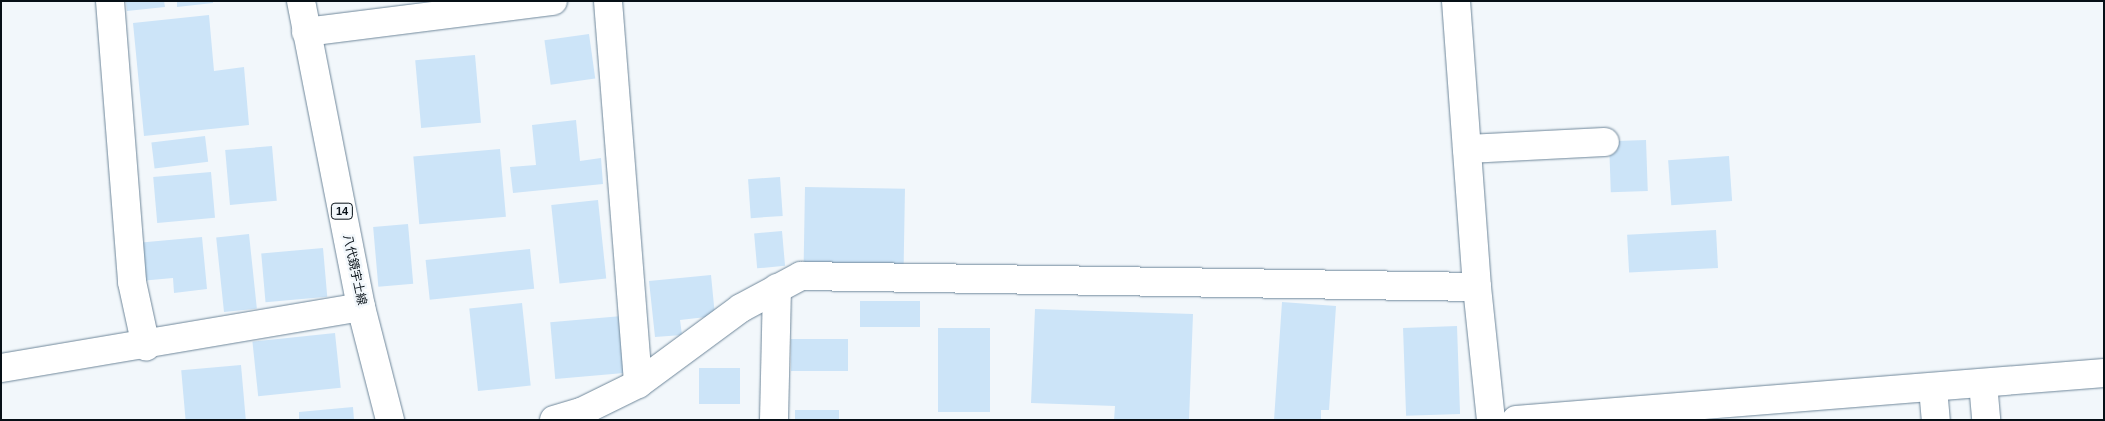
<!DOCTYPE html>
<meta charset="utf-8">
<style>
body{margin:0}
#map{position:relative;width:2105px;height:421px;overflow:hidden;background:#f2f7fb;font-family:Helvetica,"Noto Sans JP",sans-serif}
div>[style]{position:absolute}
.building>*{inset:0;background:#cce4f8;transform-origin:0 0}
.roads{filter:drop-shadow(0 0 1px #6f879a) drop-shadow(0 0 1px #6f879a)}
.minor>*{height:28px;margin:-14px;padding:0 14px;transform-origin:14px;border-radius:14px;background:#fff}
.major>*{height:28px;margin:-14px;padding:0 14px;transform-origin:14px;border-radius:14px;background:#fff}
span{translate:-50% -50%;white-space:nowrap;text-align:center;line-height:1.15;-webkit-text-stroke:4.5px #f2f7fb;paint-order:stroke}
.shield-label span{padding:1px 4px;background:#f2f7fb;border:1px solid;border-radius:4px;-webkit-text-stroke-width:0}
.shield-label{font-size:11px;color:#071017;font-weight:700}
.street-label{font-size:12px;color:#071017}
.frame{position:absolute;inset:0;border:2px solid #071017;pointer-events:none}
</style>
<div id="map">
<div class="building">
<i style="clip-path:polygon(126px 1px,164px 1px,165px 7px,127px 11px)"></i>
<i style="clip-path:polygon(177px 1px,213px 1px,213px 3px,177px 7px)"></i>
<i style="clip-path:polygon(209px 15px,214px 71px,244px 67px,249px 125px,144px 136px,133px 23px)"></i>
<i style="left:589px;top:34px;width:45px;height:45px;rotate:82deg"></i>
<i style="left:475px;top:55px;width:68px;height:60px;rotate:85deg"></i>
<i style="clip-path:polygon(576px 120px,580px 161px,601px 158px,603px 184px,513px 193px,510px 167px,536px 165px,532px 125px)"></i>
<i style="left:205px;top:136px;width:26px;height:54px;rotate:83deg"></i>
<i style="left:1646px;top:140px;width:51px;height:37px;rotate:88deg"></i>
<i style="left:272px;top:146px;width:55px;height:47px;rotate:85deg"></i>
<i style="left:500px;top:149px;width:68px;height:87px;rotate:85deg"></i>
<i style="left:1729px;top:156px;width:45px;height:61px;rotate:86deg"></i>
<i style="left:211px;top:172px;width:46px;height:58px;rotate:85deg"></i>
<i style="left:780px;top:177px;width:39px;height:32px;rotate:86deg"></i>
<i style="left:805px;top:187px;width:100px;height:83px;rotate:1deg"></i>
<i style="left:598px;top:200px;width:79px;height:47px;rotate:84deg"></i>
<i style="left:408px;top:224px;width:60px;height:35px;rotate:85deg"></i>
<i style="left:1716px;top:230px;width:38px;height:89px;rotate:87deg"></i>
<i style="left:782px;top:231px;width:35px;height:28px;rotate:85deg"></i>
<i style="left:249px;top:234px;width:75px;height:33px;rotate:84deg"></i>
<i style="clip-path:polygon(202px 237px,207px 289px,174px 293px,173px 278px,140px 281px,136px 243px)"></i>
<i style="left:323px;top:248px;width:49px;height:62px;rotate:85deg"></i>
<i style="left:530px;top:249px;width:40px;height:105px;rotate:84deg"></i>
<i style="clip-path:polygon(711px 275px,715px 316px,680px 320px,682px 335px,655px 337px,649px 281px)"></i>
<i style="left:860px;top:301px;width:60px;height:26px"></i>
<i style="clip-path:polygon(1282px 302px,1336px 306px,1329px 410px,1321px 410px,1321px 420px,1274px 420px)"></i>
<i style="left:522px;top:303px;width:83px;height:53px;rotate:84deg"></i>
<i style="clip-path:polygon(1035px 309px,1193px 314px,1189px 420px,1114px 420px,1115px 406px,1031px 403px)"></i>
<i style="left:622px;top:316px;width:57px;height:72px;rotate:85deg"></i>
<i style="left:1457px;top:326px;width:88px;height:54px;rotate:88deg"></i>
<i style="left:938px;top:328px;width:52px;height:84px"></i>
<i style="left:335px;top:333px;width:55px;height:83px;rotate:84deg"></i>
<i style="left:791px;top:339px;width:57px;height:32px"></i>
<i style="left:241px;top:365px;width:55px;height:60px;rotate:85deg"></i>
<i style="left:699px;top:368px;width:41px;height:36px"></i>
<i style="clip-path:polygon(353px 407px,354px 420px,299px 420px,299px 412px)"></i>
<i style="left:795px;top:410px;width:44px;height:10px"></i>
</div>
<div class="roads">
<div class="minor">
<i style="left:110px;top:1px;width:282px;rotate:85.5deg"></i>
<i style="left:132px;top:282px;width:66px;rotate:77.7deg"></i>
<i style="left:608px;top:1px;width:384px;rotate:85.5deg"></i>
<i style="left:1456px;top:1px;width:287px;rotate:85.8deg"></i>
<i style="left:1477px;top:287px;width:134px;rotate:84deg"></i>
<i style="left:306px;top:32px;width:249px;rotate:-7.2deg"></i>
<i style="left:1467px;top:149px;width:138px;rotate:-2.9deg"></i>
<i style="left:1px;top:368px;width:365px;rotate:-9.6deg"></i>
<i style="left:1983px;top:383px;width:37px;rotate:85deg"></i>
<i style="left:1933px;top:388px;width:32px;rotate:85deg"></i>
<i style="left:554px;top:420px;width:28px;rotate:-17deg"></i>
<i style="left:581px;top:412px;width:64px;rotate:-26.2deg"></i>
<i style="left:638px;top:384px;width:128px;rotate:-36.4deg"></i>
<i style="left:741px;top:308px;width:68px;rotate:-28.1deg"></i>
<i style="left:801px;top:276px;width:676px;rotate:0.93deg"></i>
<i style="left:774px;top:420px;width:132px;rotate:-88.7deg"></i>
<i style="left:1516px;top:420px;width:590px;rotate:-4.57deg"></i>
</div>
<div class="major">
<i style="left:301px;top:1px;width:312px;rotate:78.9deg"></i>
<i style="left:361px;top:307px;width:117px;rotate:75.6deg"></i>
</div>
</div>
<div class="shield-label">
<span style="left:342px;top:211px">14</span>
</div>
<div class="street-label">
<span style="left:354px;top:270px;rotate:78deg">八代鏡宇土線</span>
</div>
<div class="frame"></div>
</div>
